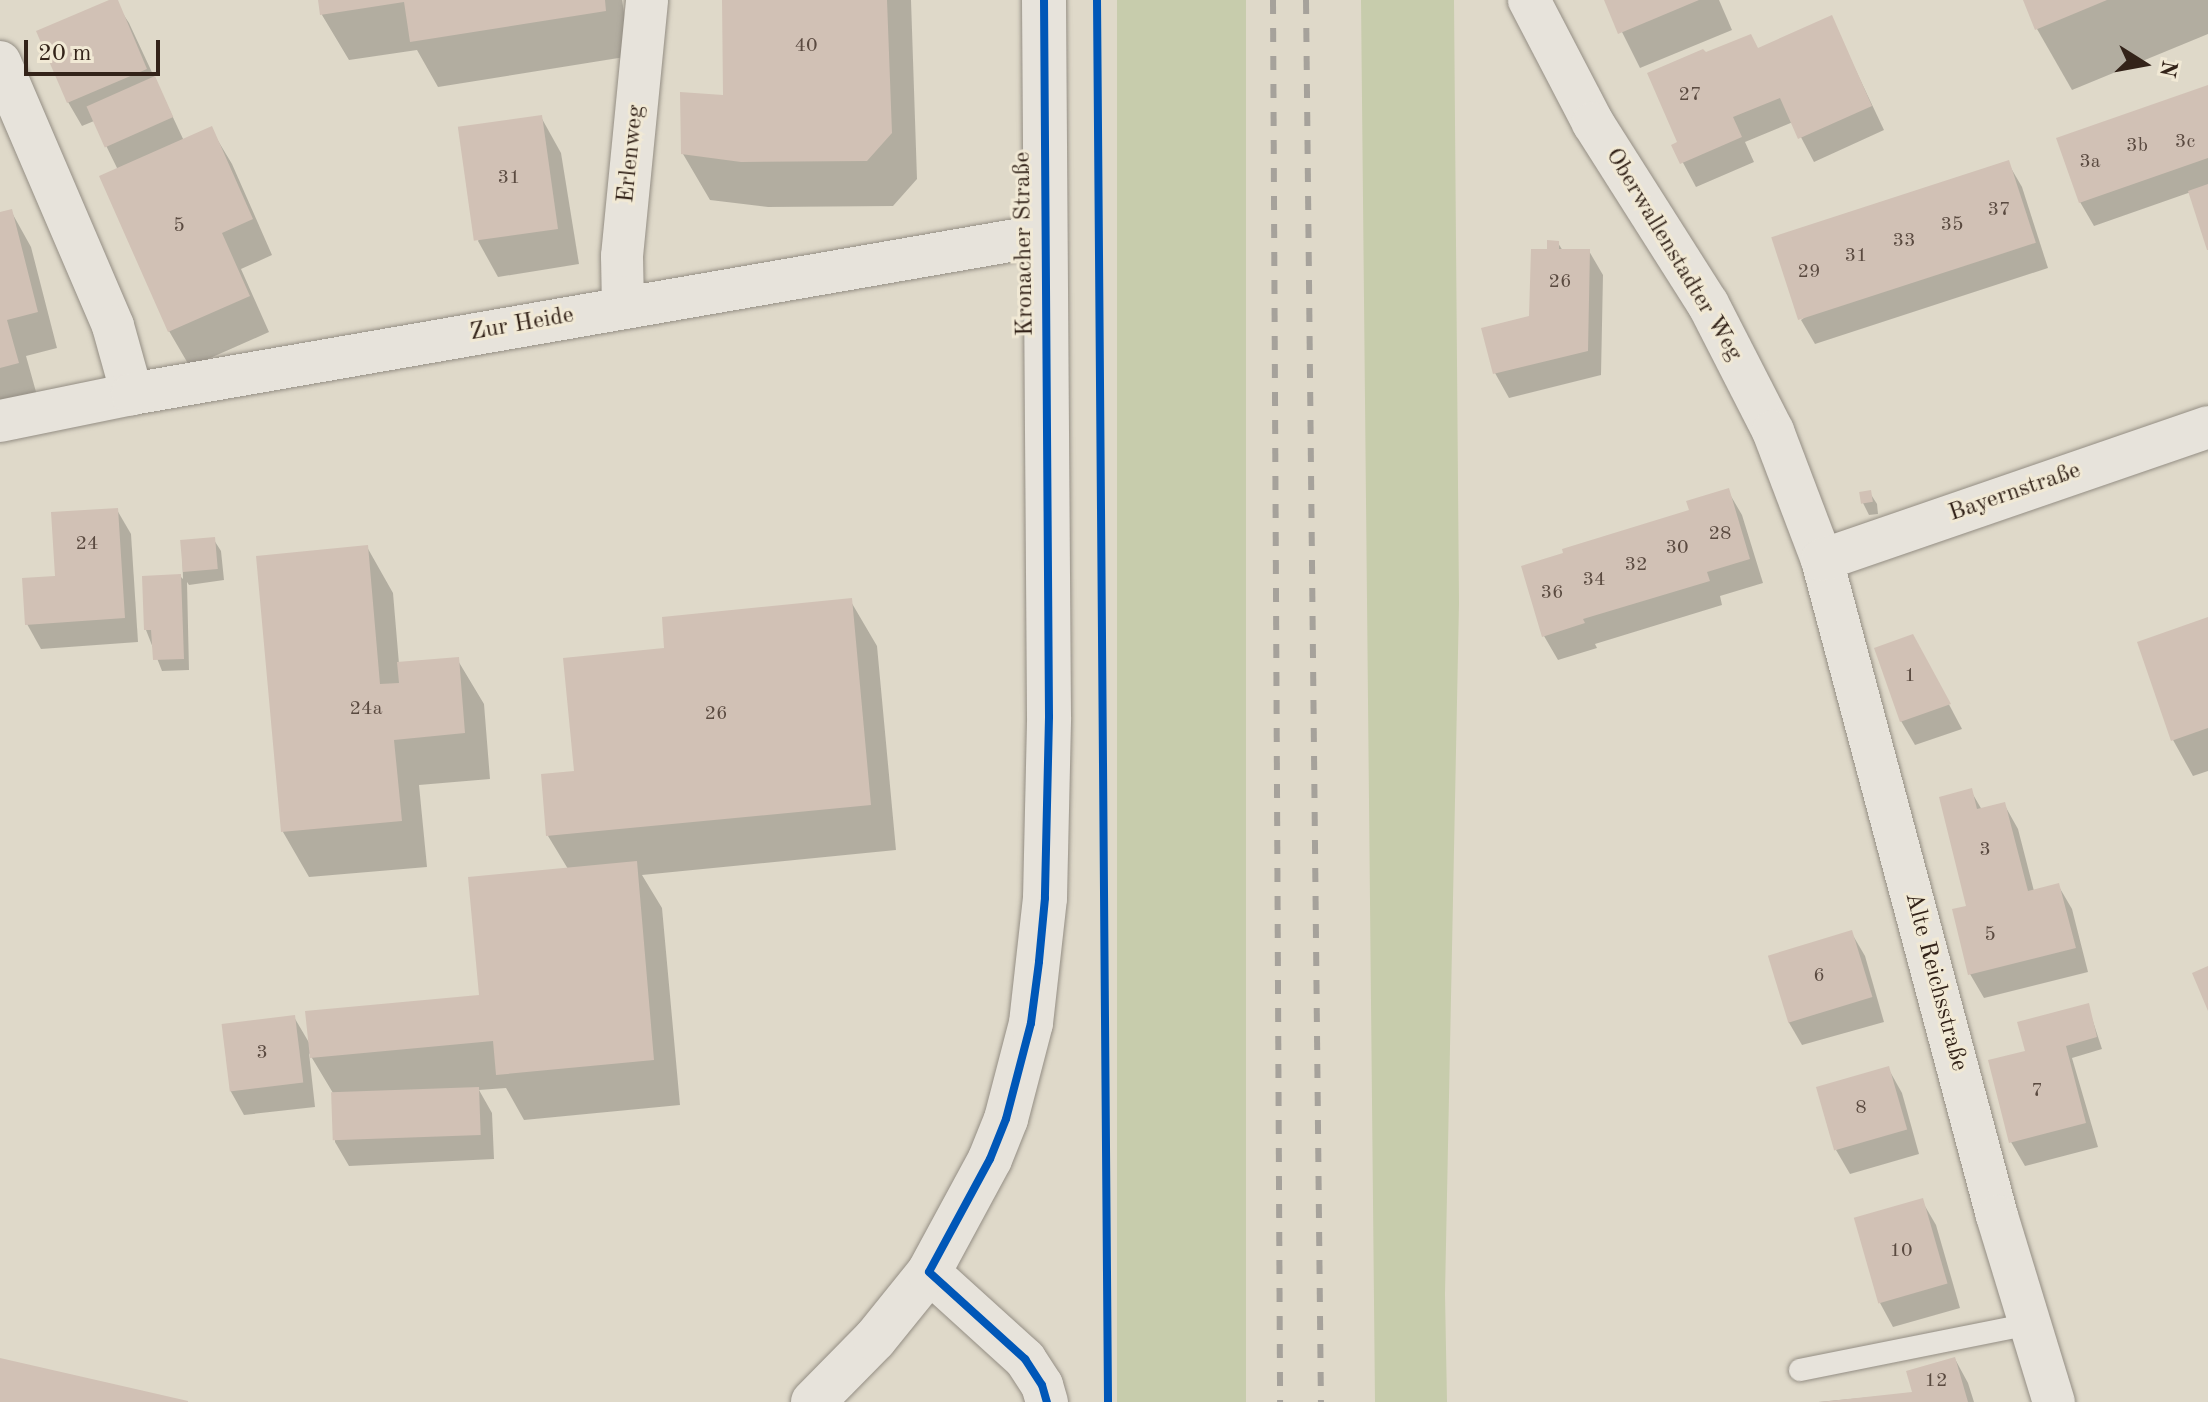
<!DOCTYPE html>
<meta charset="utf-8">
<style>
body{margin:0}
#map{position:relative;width:2208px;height:1402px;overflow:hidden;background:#dfd9c9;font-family:"Old Standard TT",serif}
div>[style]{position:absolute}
.green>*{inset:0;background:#c7ccac;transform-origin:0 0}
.shadow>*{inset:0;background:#0003}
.building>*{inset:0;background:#d1c1b5;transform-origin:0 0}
.roads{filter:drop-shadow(0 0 2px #948e84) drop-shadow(0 0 2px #948e84)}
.service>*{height:22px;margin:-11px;padding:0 11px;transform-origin:11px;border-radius:11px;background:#e7e3db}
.minor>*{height:42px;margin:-21px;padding:0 21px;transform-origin:21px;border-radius:21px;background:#e7e3db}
.tertiary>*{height:44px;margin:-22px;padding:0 22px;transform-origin:22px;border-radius:22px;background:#e7e3db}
.rail>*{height:6px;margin-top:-3px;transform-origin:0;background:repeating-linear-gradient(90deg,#a6a29b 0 14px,transparent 0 28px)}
.cycleway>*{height:8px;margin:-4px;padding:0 4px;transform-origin:4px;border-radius:4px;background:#0057b8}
span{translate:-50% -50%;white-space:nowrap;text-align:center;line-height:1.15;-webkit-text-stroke:6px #f1e9d5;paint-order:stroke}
.number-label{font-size:20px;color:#5a4a40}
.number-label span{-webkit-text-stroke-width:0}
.street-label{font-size:24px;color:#332319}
.north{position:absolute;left:2104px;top:24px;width:80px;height:80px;-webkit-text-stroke:6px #f1e9d5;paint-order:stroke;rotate:101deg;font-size:22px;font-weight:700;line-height:32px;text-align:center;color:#332319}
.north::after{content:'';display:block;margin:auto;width:28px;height:36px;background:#332319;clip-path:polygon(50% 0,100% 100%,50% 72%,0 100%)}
.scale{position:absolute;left:24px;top:40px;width:136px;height:36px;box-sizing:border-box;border:4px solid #332319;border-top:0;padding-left:10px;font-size:24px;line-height:28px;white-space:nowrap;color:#332319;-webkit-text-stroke:6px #f1e9d5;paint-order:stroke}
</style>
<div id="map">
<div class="green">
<i style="left:1117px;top:0;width:129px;height:1402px"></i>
<i style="clip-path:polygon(1361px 0,1454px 0,1459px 603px,1445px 1294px,1447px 1402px,1375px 1402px)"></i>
</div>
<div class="shadow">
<i style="clip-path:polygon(114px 0,129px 23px,184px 141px,211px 129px,232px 164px,272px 255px,241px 269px,269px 332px,190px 367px,169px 331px,118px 170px,94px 121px,82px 126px,68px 102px)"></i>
<i style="clip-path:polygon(320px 0,622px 0,631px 56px,438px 87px,417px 50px,349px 60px,322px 15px)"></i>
<i style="clip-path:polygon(724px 0,911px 0,917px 179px,893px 206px,768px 207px,710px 200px,683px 154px,725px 97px)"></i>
<i style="clip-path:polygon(1606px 0,1719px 0,1732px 30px,1640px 68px)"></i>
<i style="clip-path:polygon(2025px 0,2208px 0,2208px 34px,2072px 90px,2037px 29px)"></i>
<i style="clip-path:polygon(1831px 18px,1884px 130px,1814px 162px,1793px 122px,1745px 142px,1754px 162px,1696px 187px,1674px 146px,1679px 143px,1706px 55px,1758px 50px)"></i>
<i style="clip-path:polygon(2208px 87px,2208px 244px,2191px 192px,2094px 226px,2080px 202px)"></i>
<i style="clip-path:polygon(541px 117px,561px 153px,579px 264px,498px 277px,478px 241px)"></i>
<i style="clip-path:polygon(2008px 163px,2022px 187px,2048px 268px,1815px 344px,1801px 320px)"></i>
<i style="clip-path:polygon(11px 211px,31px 247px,57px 348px,26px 356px,38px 399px,0 409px,0 214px)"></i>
<i style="clip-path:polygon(1558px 243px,1563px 251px,1589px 251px,1603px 275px,1601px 375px,1509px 398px,1495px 373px,1531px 317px,1549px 251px)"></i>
<i style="clip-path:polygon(1728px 491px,1742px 515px,1763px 583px,1720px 596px,1722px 605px,1595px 644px,1597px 648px,1558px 660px,1544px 636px,1692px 512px)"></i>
<i style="clip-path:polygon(1870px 493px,1877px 504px,1878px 514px,1869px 515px,1863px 503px)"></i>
<i style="clip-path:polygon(117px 510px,131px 534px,138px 642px,41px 649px,27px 624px,57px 578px)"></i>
<i style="clip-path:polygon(214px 540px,221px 551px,224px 580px,189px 585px,187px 582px,189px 670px,162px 671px,146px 630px,180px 576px,183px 579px,182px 543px)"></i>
<i style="clip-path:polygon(367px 547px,393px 593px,399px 664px,457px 659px,484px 704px,490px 779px,419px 785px,427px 867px,309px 877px,283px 832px)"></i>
<i style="clip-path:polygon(850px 600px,877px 646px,896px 850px,642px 875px,662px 908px,680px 1105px,524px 1120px,506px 1088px,479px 1090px,492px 1113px,494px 1159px,349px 1166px,335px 1142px,333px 1093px,309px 1053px,315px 1107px,244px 1115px,230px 1090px,294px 1017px,311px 1046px,481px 997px,568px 869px,548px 836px,576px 773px,666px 650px)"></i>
<i style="clip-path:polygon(2208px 619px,2208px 771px,2193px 776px,2173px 740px,2139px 643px)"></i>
<i style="clip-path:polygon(1926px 661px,1962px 729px,1915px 745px,1901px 721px)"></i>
<i style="clip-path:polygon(1971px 791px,1982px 810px,2004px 804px,2018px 829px,2034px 891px,2058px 885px,2072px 909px,2088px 972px,1984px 998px,1970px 974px)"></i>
<i style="clip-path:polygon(1851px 932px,1865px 956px,1884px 1022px,1802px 1045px,1788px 1021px)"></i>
<i style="clip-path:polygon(2088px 1006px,2102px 1049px,2072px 1058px,2098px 1147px,2025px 1166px,2011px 1142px,2027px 1052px)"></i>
<i style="clip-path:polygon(1888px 1068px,1902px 1093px,1919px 1154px,1850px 1174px,1836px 1150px)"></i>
<i style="clip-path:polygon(1922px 1201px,1936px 1225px,1960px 1308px,1893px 1327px,1880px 1303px)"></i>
<i style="clip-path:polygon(1955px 1359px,1968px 1383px,1974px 1402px,1818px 1402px,1915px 1393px)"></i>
</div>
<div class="building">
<i style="clip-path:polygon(109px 0,118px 0,147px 69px,67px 103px,36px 31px)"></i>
<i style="clip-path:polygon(318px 0,605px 0,606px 11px,410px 42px,404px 2px,320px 15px)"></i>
<i style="clip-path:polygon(722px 0,887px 0,892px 133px,867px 161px,741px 162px,681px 154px,680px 92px,723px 95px)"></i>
<i style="clip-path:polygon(1604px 0,1699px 0,1618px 34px)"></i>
<i style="clip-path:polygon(2023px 0,2107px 0,2035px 30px)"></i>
<i style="clip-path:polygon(1832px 15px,1872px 106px,1798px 139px,1780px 98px,1733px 117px,1742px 137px,1680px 164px,1671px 145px,1677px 142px,1647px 73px,1703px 49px,1706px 52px,1751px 34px,1758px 48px)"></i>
<i style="left:155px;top:76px;width:45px;height:75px;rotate:66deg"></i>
<i style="clip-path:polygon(2208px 85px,2208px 158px,2079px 203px,2056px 138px)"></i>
<i style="left:542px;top:115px;width:115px;height:85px;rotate:82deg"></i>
<i style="clip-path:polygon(212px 126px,253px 219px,222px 233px,250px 296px,168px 332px,99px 176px)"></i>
<i style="left:2009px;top:160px;width:87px;height:250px;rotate:72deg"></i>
<i style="clip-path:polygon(2208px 184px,2208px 250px,2207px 250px,2188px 191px)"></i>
<i style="clip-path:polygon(12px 209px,38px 312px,7px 320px,19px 363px,0 368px,0 212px)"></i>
<i style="clip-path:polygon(1547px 240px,1559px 241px,1559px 249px,1590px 249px,1588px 351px,1493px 374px,1481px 328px,1529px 316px,1531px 249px,1547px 249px)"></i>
<i style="clip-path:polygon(1729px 488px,1750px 559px,1707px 572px,1710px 581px,1583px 619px,1585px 623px,1542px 637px,1521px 566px,1563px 553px,1562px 549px,1689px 510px,1686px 501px)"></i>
<i style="left:1871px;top:490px;width:12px;height:12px;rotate:81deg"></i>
<i style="clip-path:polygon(118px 508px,125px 618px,25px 625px,22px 578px,55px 576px,51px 512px)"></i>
<i style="left:215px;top:537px;width:32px;height:35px;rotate:85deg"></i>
<i style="clip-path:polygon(368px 545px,380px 684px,399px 683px,397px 662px,459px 657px,465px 733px,394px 740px,402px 821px,281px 832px,256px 556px)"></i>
<i style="clip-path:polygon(181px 574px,184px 659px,153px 660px,151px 630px,144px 630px,142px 576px)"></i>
<i style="clip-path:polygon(852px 598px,871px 805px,546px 836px,541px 774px,574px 771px,563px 658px,664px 648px,662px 617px)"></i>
<i style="clip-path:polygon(2208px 617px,2208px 728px,2171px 741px,2137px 642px)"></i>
<i style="clip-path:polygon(1913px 634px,1951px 704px,1900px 722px,1874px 648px)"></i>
<i style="clip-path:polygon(1972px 788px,1977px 809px,2005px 802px,2028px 891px,2059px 883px,2076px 948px,1968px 975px,1952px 909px,1966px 906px,1939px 797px)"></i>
<i style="clip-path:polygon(637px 861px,654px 1060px,496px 1075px,493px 1041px,310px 1058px,305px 1011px,479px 995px,468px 877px)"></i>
<i style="left:1852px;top:930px;width:70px;height:88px;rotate:73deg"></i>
<i style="clip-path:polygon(2208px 966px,2208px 1011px,2192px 973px)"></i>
<i style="clip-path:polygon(2089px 1003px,2097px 1037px,2066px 1046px,2086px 1123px,2009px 1143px,1988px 1060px,2025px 1051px,2017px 1022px)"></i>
<i style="left:295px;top:1015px;width:68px;height:74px;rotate:83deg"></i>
<i style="left:1889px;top:1066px;width:66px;height:76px;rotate:74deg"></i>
<i style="left:479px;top:1087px;width:48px;height:148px;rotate:88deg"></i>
<i style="left:1923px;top:1198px;width:89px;height:72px;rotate:74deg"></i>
<i style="clip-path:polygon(1955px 1357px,1968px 1402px,1820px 1402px,1912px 1392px,1906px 1371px)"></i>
<i style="clip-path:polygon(0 1358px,188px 1401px,188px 1402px,0 1402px)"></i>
</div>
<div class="roads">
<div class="service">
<i style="left:1800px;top:1370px;width:235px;rotate:-11.3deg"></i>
</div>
<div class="minor">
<i style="left:1529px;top:0;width:139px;rotate:62.5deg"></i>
<i style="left:1593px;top:123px;width:214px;rotate:57.6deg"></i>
<i style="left:1708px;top:304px;width:143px;rotate:62.9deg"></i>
<i style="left:1773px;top:431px;width:138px;rotate:69.2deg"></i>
<i style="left:1822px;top:560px;width:679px;rotate:75.06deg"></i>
<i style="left:1997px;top:1216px;width:195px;rotate:73deg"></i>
<i style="left:0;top:62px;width:287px;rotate:66.8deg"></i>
<i style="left:113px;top:326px;width:71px;rotate:74.4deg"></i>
<i style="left:623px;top:308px;width:52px;rotate:-91.1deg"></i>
<i style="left:622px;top:256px;width:257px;rotate:-84.4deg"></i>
<i style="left:0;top:421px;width:135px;rotate:-11.6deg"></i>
<i style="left:132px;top:394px;width:926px;rotate:-9.89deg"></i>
<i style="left:1822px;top:560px;width:408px;rotate:-19deg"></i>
<i style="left:929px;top:1272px;width:130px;rotate:42.2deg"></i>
<i style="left:1025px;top:1359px;width:31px;rotate:57deg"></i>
<i style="left:1042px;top:1385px;width:18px;rotate:74deg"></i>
</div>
<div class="tertiary">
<i style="left:813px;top:1402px;width:88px;rotate:-45.5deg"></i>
<i style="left:875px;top:1339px;width:86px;rotate:-51.1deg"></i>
<i style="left:929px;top:1272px;width:128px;rotate:-61.6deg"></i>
<i style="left:990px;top:1159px;width:43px;rotate:-68.2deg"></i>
<i style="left:1006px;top:1119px;width:99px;rotate:-75.4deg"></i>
<i style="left:1031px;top:1023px;width:126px;rotate:-83.6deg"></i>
<i style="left:1045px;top:898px;width:181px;rotate:-88.7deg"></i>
<i style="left:1049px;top:717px;width:717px;rotate:-90.4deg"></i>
</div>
</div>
<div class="rail">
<i style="left:1273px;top:0;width:1402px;rotate:89.71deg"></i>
<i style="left:1306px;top:0;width:1402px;rotate:89.39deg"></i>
</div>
<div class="cycleway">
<i style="left:1044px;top:0;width:717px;rotate:89.6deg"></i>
<i style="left:1049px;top:717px;width:181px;rotate:91.3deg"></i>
<i style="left:1045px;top:898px;width:64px;rotate:95.4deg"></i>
<i style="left:1039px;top:962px;width:62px;rotate:97.5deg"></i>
<i style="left:1031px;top:1023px;width:99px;rotate:104.6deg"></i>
<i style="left:1006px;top:1119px;width:43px;rotate:111.8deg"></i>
<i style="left:990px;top:1159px;width:128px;rotate:118.4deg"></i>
<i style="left:929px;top:1272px;width:130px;rotate:42.2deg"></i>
<i style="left:1025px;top:1359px;width:31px;rotate:57deg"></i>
<i style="left:1042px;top:1385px;width:18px;rotate:74deg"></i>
<i style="left:1097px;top:0;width:1402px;rotate:89.55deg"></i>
</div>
<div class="number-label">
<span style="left:806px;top:46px">40</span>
<span style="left:1690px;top:95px">27</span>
<span style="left:2185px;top:142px">3c</span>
<span style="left:2137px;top:146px">3b</span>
<span style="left:2090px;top:162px">3a</span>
<span style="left:509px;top:178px">31</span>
<span style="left:1999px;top:210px">37</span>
<span style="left:1952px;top:225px">35</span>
<span style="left:179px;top:226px">5</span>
<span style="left:1904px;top:241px">33</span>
<span style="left:1856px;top:256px">31</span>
<span style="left:1809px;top:272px">29</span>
<span style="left:1560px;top:282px">26</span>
<span style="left:1720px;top:534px">28</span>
<span style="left:87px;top:544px">24</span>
<span style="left:1677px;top:548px">30</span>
<span style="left:1636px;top:565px">32</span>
<span style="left:1594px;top:580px">34</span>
<span style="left:1552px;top:593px">36</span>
<span style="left:1910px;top:676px">1</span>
<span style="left:366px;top:709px">24a</span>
<span style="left:716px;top:714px">26</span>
<span style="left:1985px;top:850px">3</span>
<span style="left:1990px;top:935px">5</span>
<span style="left:1819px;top:976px">6</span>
<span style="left:262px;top:1053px">3</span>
<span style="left:2037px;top:1091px">7</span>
<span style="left:1861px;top:1108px">8</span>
<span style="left:1901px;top:1251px">10</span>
<span style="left:1936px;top:1381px">12</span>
</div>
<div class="street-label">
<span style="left:632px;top:154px;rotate:-84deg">Erlenweg</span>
<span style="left:1025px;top:244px;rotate:-91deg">Kronacher Straße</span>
<span style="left:1673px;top:255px;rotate:59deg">Oberwallenstadter Weg</span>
<span style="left:522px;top:325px;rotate:-10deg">Zur Heide</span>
<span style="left:2015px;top:493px;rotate:-19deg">Bayernstraße</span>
<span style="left:1935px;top:982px;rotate:75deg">Alte Reichsstraße</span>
</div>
<div class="north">N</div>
<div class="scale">20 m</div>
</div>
